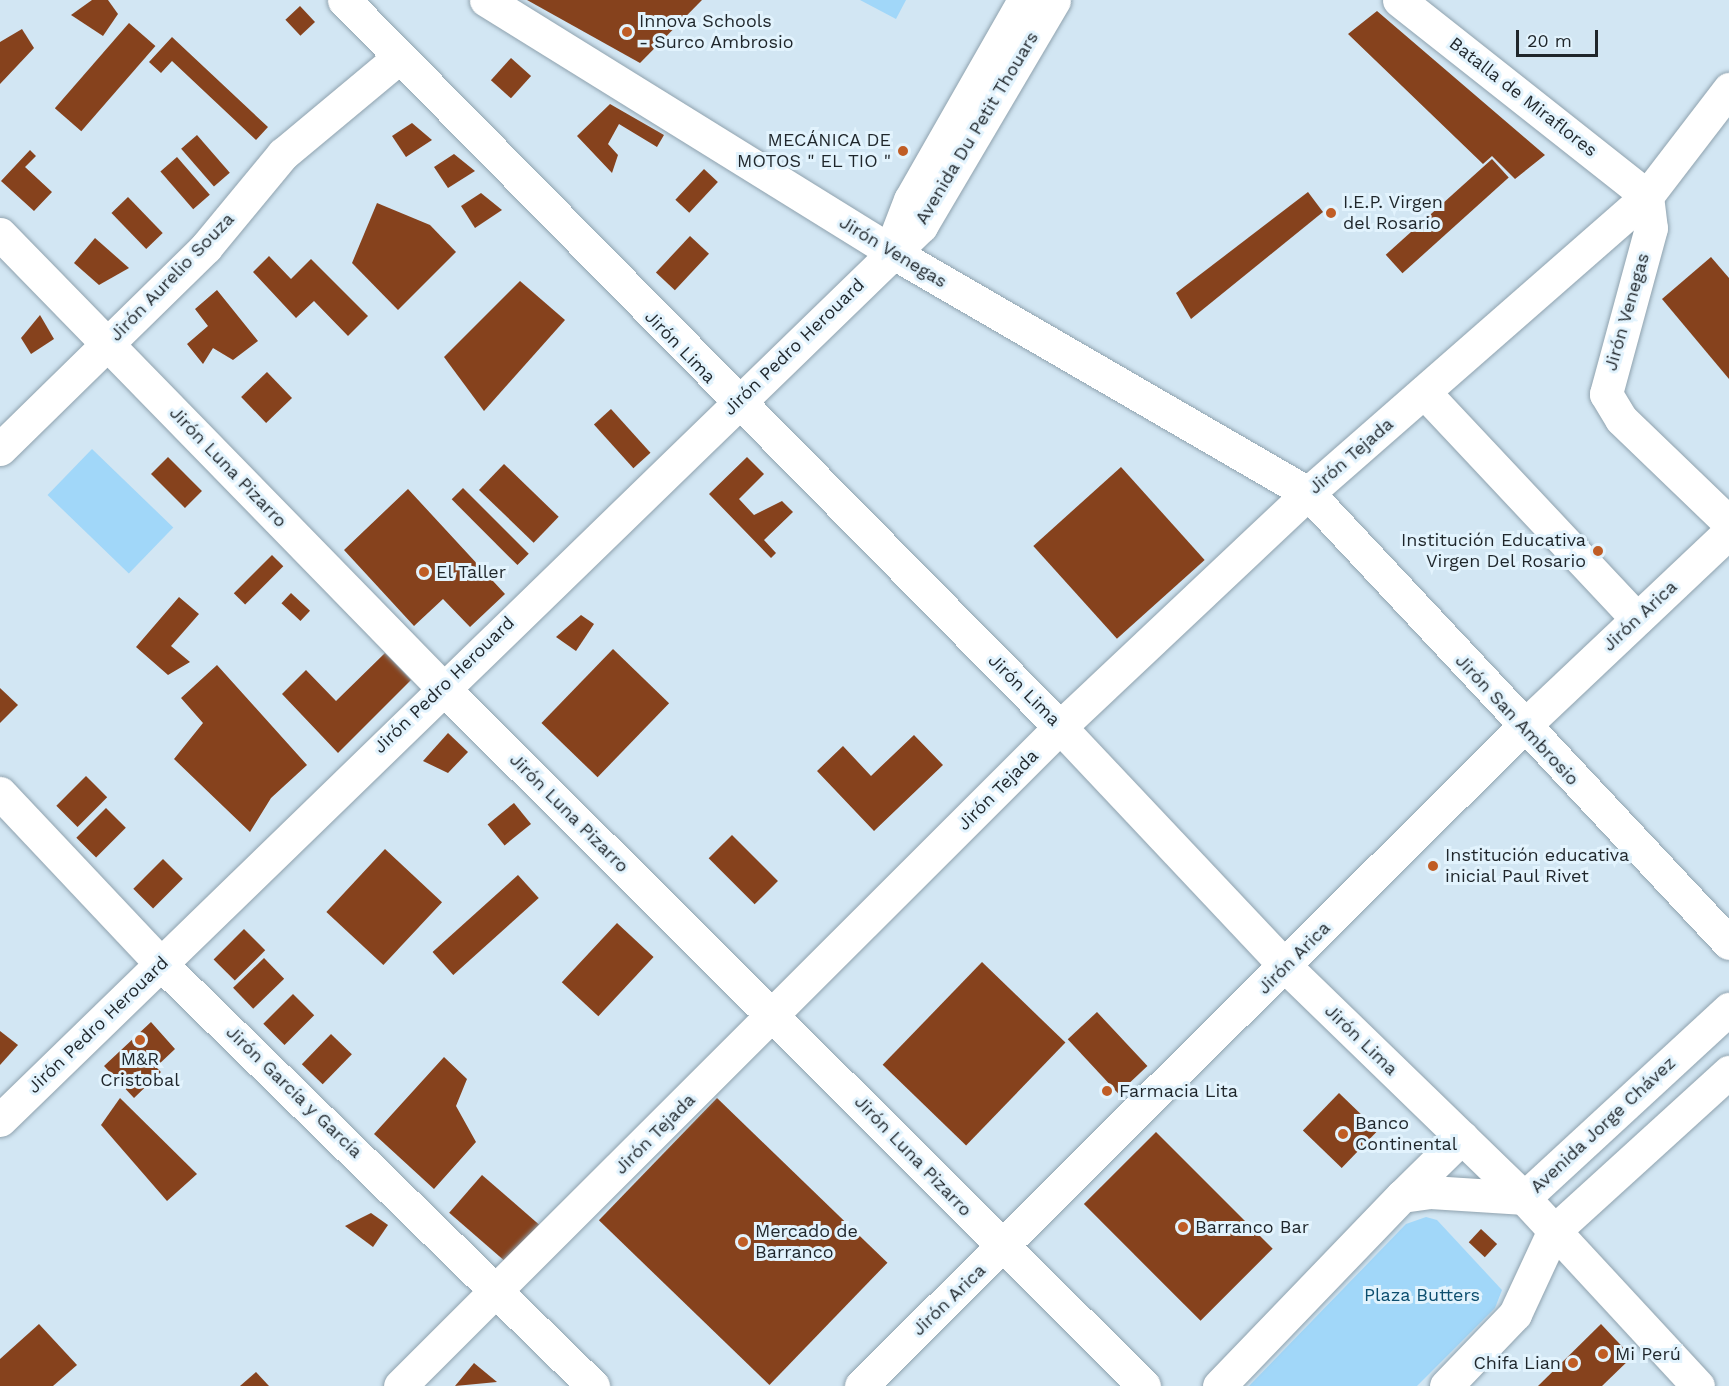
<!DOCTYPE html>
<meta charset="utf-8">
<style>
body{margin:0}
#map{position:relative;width:1729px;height:1386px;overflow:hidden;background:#d2e6f3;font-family:"Work Sans",sans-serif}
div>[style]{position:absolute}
.green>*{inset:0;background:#a1d7f9;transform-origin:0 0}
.building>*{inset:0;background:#86421d;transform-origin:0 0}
.roads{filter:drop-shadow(0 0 2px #8fa2ae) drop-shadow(0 0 2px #8fa2ae)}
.minor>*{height:33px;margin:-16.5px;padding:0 16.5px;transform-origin:16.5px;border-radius:16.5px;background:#fff}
.tertiary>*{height:33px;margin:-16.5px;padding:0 16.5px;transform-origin:16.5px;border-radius:16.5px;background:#fff}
.secondary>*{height:33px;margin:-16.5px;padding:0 16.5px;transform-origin:16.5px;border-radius:16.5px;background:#fff}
.dots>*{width:16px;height:16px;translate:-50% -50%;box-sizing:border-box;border:3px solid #e2f3fd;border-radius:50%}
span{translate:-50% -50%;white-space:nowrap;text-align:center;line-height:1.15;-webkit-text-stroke:6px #e2f3fd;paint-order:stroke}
.poi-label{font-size:18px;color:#1f262b}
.left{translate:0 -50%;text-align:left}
.right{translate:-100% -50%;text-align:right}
.street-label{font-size:18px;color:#1f262b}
.park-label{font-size:18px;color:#0c4e6e}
.scale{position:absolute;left:1516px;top:30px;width:82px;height:27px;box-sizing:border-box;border:3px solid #1f262b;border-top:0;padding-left:8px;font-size:18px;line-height:21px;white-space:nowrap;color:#1f262b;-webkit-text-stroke:4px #e2f3fd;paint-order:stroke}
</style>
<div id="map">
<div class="green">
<i style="clip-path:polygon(860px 0,906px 0,896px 19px)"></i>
<i style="left:92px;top:449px;width:113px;height:64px;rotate:44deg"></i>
<i style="clip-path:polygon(1426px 1217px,1437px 1220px,1502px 1290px,1495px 1308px,1417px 1386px,1249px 1386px,1406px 1224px)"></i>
</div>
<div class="building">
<i style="clip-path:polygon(92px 0,108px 0,118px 14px,103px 36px,71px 15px)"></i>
<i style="clip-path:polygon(527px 0,702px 0,640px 63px)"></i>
<i style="left:300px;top:6px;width:22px;height:20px;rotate:47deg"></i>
<i style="clip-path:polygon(1377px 11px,1545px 155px,1515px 179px,1492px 156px,1483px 164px,1348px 34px)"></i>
<i style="left:129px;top:23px;width:35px;height:113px;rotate:41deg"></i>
<i style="clip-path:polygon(22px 29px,34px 48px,0 84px,0 42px)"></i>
<i style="clip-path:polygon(172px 37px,268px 127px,256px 140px,172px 61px,161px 73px,149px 62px)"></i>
<i style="left:511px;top:58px;width:27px;height:30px;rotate:42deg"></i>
<i style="clip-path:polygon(610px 104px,664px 135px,657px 147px,619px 124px,608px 144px,618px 155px,612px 173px,577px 136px)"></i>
<i style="clip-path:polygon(412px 123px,432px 140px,406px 157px,392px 136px)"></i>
<i style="left:197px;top:135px;width:50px;height:21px;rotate:49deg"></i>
<i style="clip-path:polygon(30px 150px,36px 156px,25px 167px,52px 192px,34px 211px,1px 181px)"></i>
<i style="clip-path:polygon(454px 154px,475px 171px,448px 188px,434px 167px)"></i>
<i style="left:177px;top:157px;width:50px;height:22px;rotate:49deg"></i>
<i style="left:1492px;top:159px;width:25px;height:143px;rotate:48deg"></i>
<i style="left:704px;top:169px;width:19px;height:42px;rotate:43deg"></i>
<i style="clip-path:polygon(1308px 192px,1323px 212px,1191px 319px,1176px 293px)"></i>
<i style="clip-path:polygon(481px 193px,502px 210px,475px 228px,461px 206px)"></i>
<i style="left:128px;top:197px;width:50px;height:23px;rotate:46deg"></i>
<i style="clip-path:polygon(377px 203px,430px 225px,456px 252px,398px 310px,352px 263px)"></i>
<i style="left:690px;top:236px;width:26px;height:50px;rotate:43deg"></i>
<i style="clip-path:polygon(95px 238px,129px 268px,99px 285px,74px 263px)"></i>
<i style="clip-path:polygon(269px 256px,291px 279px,311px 259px,368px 316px,348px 336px,314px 301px,296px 318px,253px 272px)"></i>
<i style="clip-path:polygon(1711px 257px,1729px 278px,1729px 379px,1662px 299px)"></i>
<i style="clip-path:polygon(520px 281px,565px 320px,484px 411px,444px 357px)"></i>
<i style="clip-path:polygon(217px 290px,258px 341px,233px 360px,213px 348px,203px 364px,187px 344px,208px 326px,195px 309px)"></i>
<i style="clip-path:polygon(40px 315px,54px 339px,31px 354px,21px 338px)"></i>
<i style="left:267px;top:372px;width:36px;height:36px;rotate:46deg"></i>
<i style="left:611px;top:409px;width:59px;height:23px;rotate:48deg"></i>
<i style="left:168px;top:457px;width:48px;height:24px;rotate:45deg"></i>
<i style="clip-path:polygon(747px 457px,764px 474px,739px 499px,754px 515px,782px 501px,793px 512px,764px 540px,776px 553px,771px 558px,709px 494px)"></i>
<i style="left:504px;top:464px;width:76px;height:36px;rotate:44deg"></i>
<i style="left:1121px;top:467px;width:125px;height:118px;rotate:48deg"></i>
<i style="left:463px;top:488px;width:93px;height:16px;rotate:45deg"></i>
<i style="clip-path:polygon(408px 489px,505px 594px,470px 627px,443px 599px,414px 626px,344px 550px)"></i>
<i style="left:272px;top:555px;width:16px;height:54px;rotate:45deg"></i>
<i style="left:291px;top:593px;width:26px;height:14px;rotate:43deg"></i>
<i style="clip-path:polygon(179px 597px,199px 614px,171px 646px,190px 662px,168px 675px,136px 647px)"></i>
<i style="clip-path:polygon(581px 615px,594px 624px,576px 651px,556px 637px)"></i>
<i style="left:613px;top:649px;width:78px;height:103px;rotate:44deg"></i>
<i style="clip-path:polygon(385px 653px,411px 680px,338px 753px,282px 694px,306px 670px,336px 701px)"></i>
<i style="clip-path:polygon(217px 665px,307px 765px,271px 798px,250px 832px,174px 759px,203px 723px,181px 698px)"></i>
<i style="clip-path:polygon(0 688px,18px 705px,0 723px)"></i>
<i style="clip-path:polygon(448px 733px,468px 752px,448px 773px,423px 761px)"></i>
<i style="clip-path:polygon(914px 735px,943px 765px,874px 831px,817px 771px,843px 746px,871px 776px)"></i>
<i style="left:86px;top:776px;width:30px;height:42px;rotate:45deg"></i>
<i style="left:514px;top:803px;width:27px;height:34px;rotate:51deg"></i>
<i style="left:106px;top:808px;width:28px;height:42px;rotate:45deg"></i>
<i style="left:732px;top:835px;width:65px;height:33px;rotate:45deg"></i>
<i style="left:385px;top:849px;width:78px;height:86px;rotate:43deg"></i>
<i style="left:163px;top:859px;width:28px;height:42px;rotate:45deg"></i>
<i style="left:518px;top:875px;width:31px;height:115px;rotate:48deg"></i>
<i style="left:617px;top:923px;width:50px;height:81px;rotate:43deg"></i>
<i style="left:244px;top:929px;width:30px;height:43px;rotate:45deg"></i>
<i style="left:264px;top:958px;width:29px;height:43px;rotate:46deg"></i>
<i style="left:982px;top:962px;width:116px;height:143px;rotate:44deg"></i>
<i style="left:293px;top:994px;width:30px;height:42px;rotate:45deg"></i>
<i style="left:1097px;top:1012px;width:74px;height:40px;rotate:47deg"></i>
<i style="clip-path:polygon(151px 1022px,175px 1049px,156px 1067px,161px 1072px,134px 1098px,104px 1066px)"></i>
<i style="clip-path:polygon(0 1031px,18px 1045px,0 1065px)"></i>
<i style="left:331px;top:1034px;width:29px;height:42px;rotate:44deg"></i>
<i style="clip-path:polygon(444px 1057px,467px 1079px,456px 1106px,476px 1142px,434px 1189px,374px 1134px)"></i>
<i style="left:1339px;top:1093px;width:54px;height:52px;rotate:44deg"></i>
<i style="clip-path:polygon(120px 1098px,197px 1174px,167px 1201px,101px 1125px)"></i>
<i style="left:717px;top:1098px;width:237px;height:170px;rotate:44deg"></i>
<i style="left:1156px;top:1132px;width:165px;height:102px;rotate:45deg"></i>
<i style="left:482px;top:1175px;width:77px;height:50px;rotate:41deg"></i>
<i style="clip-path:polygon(371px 1213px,388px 1225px,373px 1247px,345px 1226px)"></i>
<i style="left:1481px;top:1229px;width:22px;height:18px;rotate:43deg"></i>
<i style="clip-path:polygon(39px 1324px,77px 1365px,53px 1386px,0 1386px,0 1359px)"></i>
<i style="clip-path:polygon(1601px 1324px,1632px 1357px,1602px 1386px,1538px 1386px)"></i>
<i style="clip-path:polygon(474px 1363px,497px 1382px,455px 1386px)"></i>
<i style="clip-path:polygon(256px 1372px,269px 1386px,240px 1386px)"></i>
</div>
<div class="roads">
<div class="minor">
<i style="left:486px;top:0;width:478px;rotate:31.8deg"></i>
<i style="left:892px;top:252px;width:481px;rotate:30.1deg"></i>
<i style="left:1308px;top:493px;width:616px;rotate:46.91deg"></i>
<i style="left:1399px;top:0;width:316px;rotate:38.3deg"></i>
<i style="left:1647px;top:196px;width:32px;rotate:83deg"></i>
<i style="left:1651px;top:228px;width:172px;rotate:105.2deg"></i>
<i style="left:1606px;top:394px;width:29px;rotate:59deg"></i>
<i style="left:1621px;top:419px;width:150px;rotate:43.9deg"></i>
<i style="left:0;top:234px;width:631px;rotate:45.71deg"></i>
<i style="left:441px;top:686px;width:992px;rotate:44.88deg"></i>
<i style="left:896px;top:236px;width:39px;rotate:-69deg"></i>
<i style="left:910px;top:200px;width:230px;rotate:-60.3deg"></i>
<i style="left:1424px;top:392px;width:311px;rotate:46.8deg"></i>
<i style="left:0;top:449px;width:289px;rotate:-44.4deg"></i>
<i style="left:206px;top:247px;width:121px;rotate:-50.4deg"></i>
<i style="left:283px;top:154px;width:148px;rotate:-39.8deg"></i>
<i style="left:0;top:793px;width:235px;rotate:46.7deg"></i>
<i style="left:161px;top:964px;width:604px;rotate:44.33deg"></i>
<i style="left:0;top:1120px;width:1284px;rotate:-44.15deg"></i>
<i style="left:921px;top:226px;width:262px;rotate:-59.5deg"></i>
<i style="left:400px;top:1386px;width:933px;rotate:-44.96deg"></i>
<i style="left:1060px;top:727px;width:341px;rotate:-43.3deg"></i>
<i style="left:1308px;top:493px;width:451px;rotate:-41.2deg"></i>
<i style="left:1647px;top:196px;width:135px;rotate:-52.5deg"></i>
<i style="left:861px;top:1386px;width:934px;rotate:-44.87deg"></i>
<i style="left:1523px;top:727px;width:284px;rotate:-43.4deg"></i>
</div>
<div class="tertiary">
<i style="left:344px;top:0;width:1020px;rotate:45.44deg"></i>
<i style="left:1060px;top:727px;width:330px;rotate:46.7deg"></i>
<i style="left:1286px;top:967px;width:332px;rotate:44.1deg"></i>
<i style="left:1524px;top:1198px;width:256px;rotate:47.2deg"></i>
</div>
<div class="secondary">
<i style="left:1402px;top:1196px;width:84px;rotate:-44.5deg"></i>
<i style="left:1219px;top:1386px;width:264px;rotate:-46.1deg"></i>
<i style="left:1402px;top:1196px;width:29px;rotate:-8deg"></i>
<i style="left:1431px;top:1192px;width:93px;rotate:3.7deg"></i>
<i style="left:1524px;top:1198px;width:279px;rotate:-42.7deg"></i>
<i style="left:1446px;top:1386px;width:100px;rotate:-46.2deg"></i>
<i style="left:1515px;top:1314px;width:90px;rotate:-65.1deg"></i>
<i style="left:1553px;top:1232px;width:238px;rotate:-42.3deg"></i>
</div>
</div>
<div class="dots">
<i style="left:627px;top:32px;background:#c05d25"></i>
<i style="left:903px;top:151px;background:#c05d25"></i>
<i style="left:1331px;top:213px;background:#c05d25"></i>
<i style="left:1598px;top:551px;background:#c05d25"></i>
<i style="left:424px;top:572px;background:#c05d25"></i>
<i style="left:1433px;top:866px;background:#c05d25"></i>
<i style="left:140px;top:1040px;background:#c05d25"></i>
<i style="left:1107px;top:1091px;background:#c05d25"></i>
<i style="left:1343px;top:1134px;background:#c05d25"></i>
<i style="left:1183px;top:1227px;background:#c05d25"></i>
<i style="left:743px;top:1242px;background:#c05d25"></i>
<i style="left:1603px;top:1354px;background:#c05d25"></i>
<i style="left:1573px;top:1363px;background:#c05d25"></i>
</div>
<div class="poi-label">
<span class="left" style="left:639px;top:32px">Innova Schools<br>- Surco Ambrosio</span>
<span class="right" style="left:891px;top:151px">MECÁNICA DE<br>MOTOS " EL TIO "</span>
<span class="left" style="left:1343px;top:213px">I.E.P. Virgen<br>del Rosario</span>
<span class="right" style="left:1586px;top:551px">Institución Educativa<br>Virgen Del Rosario</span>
<span class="left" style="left:436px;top:572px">El Taller</span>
<span class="left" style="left:1445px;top:866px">Institución educativa<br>inicial Paul Rivet</span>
<span style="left:140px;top:1070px">M&amp;R<br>Cristobal</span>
<span class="left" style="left:1119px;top:1091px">Farmacia Lita</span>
<span class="left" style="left:1355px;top:1134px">Banco<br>Continental</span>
<span class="left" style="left:1195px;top:1227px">Barranco Bar</span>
<span class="left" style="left:755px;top:1242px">Mercado de<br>Barranco</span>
<span class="left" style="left:1615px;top:1354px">Mi Perú</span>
<span class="right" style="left:1561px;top:1363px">Chifa Lian</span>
</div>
<div class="street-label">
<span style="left:1523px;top:97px;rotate:38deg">Batalla de Miraflores</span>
<span style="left:977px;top:128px;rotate:-59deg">Avenida Du Petit Thouars</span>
<span style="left:893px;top:252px;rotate:31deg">Jirón Venegas</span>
<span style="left:172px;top:277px;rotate:-46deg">Jirón Aurelio Souza</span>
<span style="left:1627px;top:312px;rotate:-74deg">Jirón Venegas</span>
<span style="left:680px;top:347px;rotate:46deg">Jirón Lima</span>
<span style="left:794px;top:347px;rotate:-44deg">Jirón Pedro Herouard</span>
<span style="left:1351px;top:456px;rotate:-41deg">Jirón Tejada</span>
<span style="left:228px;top:467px;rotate:46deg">Jirón Luna Pizarro</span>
<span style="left:1640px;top:616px;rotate:-43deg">Jirón Arica</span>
<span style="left:444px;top:685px;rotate:-44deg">Jirón Pedro Herouard</span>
<span style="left:1024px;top:690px;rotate:45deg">Jirón Lima</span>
<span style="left:1517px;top:720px;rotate:47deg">Jirón San Ambrosio</span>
<span style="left:998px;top:790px;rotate:-45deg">Jirón Tejada</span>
<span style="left:569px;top:813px;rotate:45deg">Jirón Luna Pizarro</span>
<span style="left:1294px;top:958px;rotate:-45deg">Jirón Arica</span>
<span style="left:98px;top:1025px;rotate:-44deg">Jirón Pedro Herouard</span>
<span style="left:1361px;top:1040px;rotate:44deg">Jirón Lima</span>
<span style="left:294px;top:1092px;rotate:44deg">Jirón García y García</span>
<span style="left:1603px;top:1125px;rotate:-43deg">Avenida Jorge Chávez</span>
<span style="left:655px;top:1134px;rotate:-45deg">Jirón Tejada</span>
<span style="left:913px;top:1156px;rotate:46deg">Jirón Luna Pizarro</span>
<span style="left:949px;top:1300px;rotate:-44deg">Jirón Arica</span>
</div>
<div class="park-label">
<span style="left:1422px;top:1295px">Plaza Butters</span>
</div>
<div class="scale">20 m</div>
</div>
